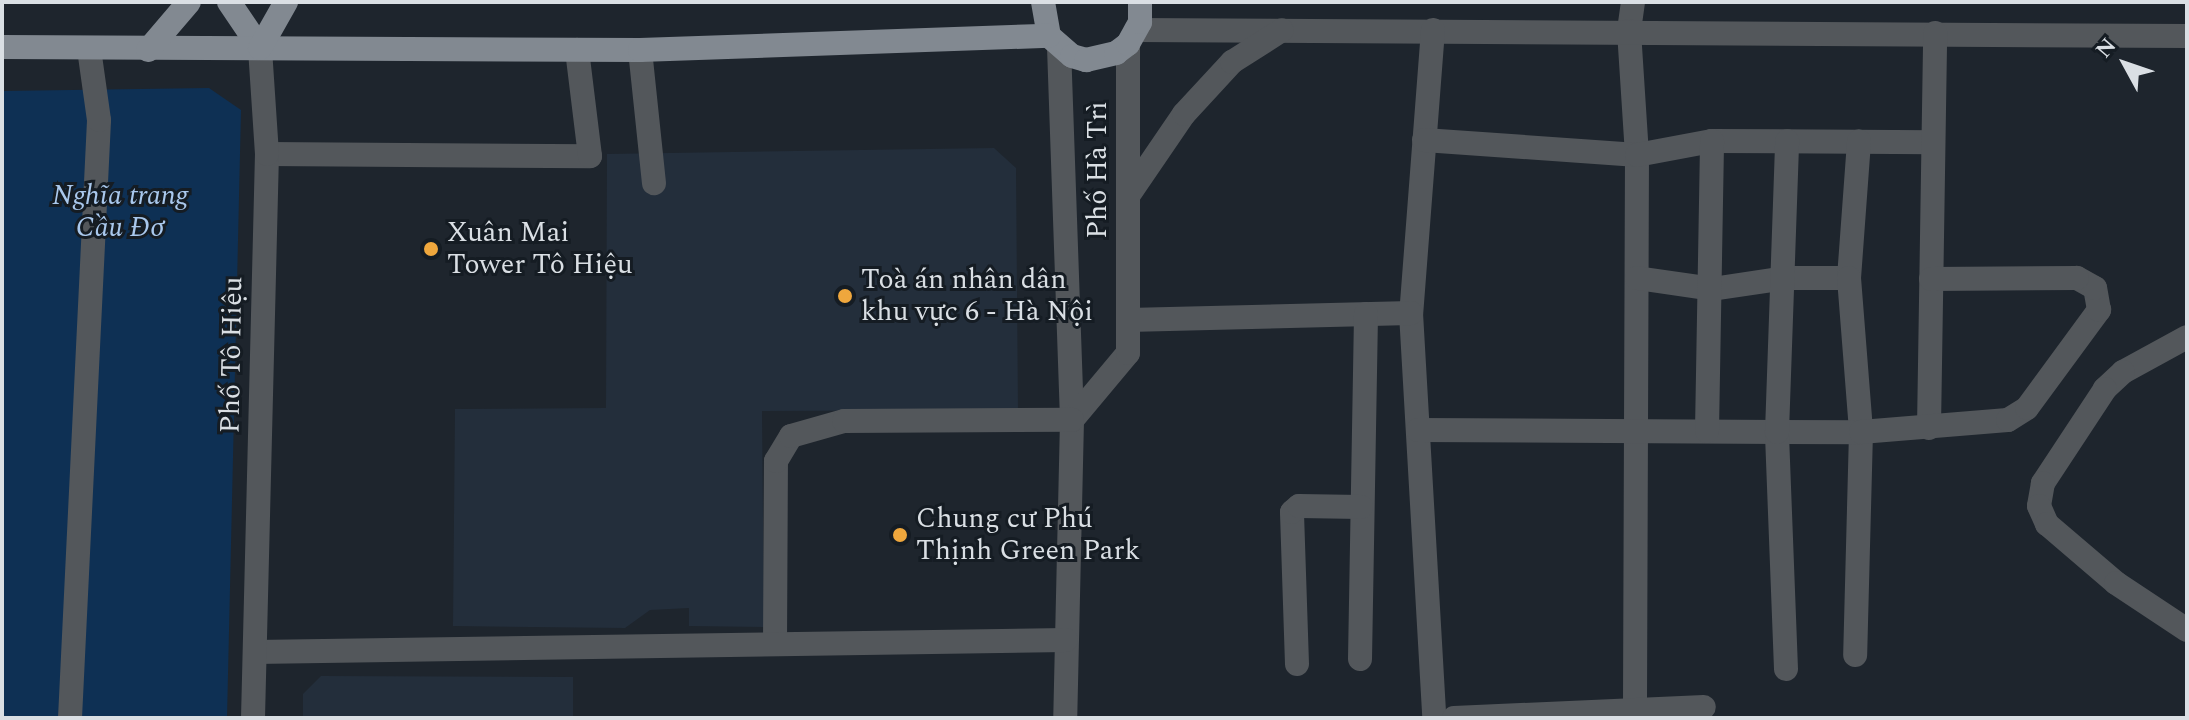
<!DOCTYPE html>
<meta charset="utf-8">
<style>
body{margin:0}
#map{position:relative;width:2189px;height:720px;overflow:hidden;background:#1e252d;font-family:Spectral,serif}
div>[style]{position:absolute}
.built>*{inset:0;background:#232e3b}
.green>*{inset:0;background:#0e3054}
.minor>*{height:24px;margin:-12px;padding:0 12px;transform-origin:12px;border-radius:12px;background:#53575b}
.major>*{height:24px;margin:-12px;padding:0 12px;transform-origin:12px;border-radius:12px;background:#828991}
.dots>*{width:22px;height:22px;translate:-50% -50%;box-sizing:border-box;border:4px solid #151c23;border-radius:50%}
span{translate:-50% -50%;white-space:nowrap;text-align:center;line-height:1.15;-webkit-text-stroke:6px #151c23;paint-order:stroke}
.street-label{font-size:28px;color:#dadfe4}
.park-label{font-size:28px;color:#a9c8ed;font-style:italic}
.poi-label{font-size:28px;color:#dadfe4}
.left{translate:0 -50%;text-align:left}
.frame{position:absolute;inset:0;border:4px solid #dadfe4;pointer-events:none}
.north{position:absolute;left:2085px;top:24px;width:80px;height:80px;-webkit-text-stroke:6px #151c23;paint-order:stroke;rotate:310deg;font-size:22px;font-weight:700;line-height:32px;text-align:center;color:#dadfe4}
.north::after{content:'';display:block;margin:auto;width:28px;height:36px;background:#dadfe4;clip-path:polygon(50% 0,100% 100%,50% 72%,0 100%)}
</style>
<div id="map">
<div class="built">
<i style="clip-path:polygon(994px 148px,1016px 168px,1018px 410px,762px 411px,764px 627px,689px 626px,689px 608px,650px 610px,625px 628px,453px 626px,455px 409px,606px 408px,607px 154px)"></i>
<i style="clip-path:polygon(321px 676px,573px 677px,573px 718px,303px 718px,303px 694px)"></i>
</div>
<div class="green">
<i style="clip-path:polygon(209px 88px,241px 110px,227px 718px,2px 718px,2px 91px)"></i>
</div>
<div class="minor">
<i style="left:1633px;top:2px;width:29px;rotate:98deg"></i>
<i style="left:1629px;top:31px;width:124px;rotate:86.3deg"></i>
<i style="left:1637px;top:155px;width:554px;rotate:90.21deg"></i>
<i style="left:1136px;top:30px;width:1051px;rotate:0.33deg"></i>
<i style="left:1433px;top:30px;width:284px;rotate:94.4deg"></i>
<i style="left:1411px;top:313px;width:406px;rotate:86.7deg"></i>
<i style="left:1059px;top:47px;width:373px;rotate:88deg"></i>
<i style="left:1072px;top:420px;width:298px;rotate:91.3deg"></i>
<i style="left:640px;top:50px;width:134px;rotate:84deg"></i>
<i style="left:1424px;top:140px;width:214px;rotate:4deg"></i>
<i style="left:1637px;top:155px;width:76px;rotate:-10.6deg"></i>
<i style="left:1712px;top:141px;width:221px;rotate:0.3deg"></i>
<i style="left:267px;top:154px;width:323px;rotate:0.4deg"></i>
<i style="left:590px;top:156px;width:107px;rotate:-97deg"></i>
<i style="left:1128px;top:196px;width:99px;rotate:-55.7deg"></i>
<i style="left:1184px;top:114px;width:71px;rotate:-47.3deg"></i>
<i style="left:1232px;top:62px;width:59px;rotate:-32.6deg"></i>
<i style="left:1637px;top:278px;width:76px;rotate:8.3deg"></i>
<i style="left:1712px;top:289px;width:75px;rotate:-8.5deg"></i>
<i style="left:1786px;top:278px;width:63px"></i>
<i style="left:1849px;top:278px;width:137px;rotate:-85.8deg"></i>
<i style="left:1849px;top:278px;width:154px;rotate:85.5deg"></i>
<i style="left:1861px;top:432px;width:223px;rotate:91.5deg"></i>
<i style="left:1128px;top:320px;width:283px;rotate:-1.4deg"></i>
<i style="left:2187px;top:337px;width:73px;rotate:151.3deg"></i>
<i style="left:2123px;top:372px;width:25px;rotate:137deg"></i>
<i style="left:2105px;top:389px;width:113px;rotate:123.4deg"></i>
<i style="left:2043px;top:483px;width:23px;rotate:100deg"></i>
<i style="left:2039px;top:506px;width:20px;rotate:66deg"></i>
<i style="left:2047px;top:524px;width:91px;rotate:40.5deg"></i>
<i style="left:2116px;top:583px;width:85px;rotate:33.5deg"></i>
<i style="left:1072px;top:420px;width:87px;rotate:-50.1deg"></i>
<i style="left:1128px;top:353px;width:309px;rotate:-90deg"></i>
<i style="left:1929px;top:428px;width:395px;rotate:-89.1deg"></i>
<i style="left:1418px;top:430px;width:443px;rotate:0.3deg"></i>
<i style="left:1861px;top:432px;width:147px;rotate:-4.7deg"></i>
<i style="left:2008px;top:420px;width:22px;rotate:-32deg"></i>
<i style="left:2027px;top:408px;width:122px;rotate:-53.7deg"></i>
<i style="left:2099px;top:310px;width:22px;rotate:-100deg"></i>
<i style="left:2095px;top:288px;width:21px;rotate:-151deg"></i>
<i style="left:2077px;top:278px;width:146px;rotate:179.6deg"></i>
<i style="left:1707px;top:431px;width:290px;rotate:-89deg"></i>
<i style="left:775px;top:644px;width:183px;rotate:-89.7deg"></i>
<i style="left:776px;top:461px;width:29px;rotate:-59deg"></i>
<i style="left:791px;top:436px;width:55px;rotate:-15.8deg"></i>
<i style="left:844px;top:421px;width:228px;rotate:-0.3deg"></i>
<i style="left:255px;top:652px;width:811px;rotate:-0.85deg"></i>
<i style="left:1360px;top:659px;width:345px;rotate:-89deg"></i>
<i style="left:1297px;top:664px;width:152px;rotate:-91.9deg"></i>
<i style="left:1292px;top:512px;width:9px;rotate:-41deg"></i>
<i style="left:1299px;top:506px;width:62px;rotate:0.9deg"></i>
<i style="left:1786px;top:669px;width:237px;rotate:-92.2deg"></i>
<i style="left:1777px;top:432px;width:291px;rotate:-88deg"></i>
<i style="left:70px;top:718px;width:599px;rotate:-87.22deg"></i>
<i style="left:99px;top:120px;width:72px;rotate:-98deg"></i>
<i style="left:253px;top:718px;width:564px;rotate:-88.58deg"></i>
<i style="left:267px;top:154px;width:106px;rotate:-93.8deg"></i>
<i style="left:1454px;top:718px;width:250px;rotate:-2.5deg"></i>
</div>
<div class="major">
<i style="left:229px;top:2px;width:55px;rotate:56deg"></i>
<i style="left:1043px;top:2px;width:35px;rotate:80deg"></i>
<i style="left:1049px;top:36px;width:30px;rotate:41deg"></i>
<i style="left:1072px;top:56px;width:15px;rotate:16deg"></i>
<i style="left:1086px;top:60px;width:31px;rotate:-13deg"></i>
<i style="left:1116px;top:53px;width:15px;rotate:-37deg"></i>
<i style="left:1128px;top:44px;width:25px;rotate:-61deg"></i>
<i style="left:1140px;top:22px;width:20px;rotate:-90deg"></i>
<i style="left:2px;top:47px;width:638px;rotate:0.27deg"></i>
<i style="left:640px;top:50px;width:409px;rotate:-2deg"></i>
<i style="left:260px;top:48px;width:53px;rotate:-60.5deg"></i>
<i style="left:148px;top:50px;width:63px;rotate:-49.5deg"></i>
</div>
<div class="dots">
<i style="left:431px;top:249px;background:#efa73d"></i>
<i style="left:845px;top:296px;background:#efa73d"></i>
<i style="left:900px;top:535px;background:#efa73d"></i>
</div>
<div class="street-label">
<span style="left:1098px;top:170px;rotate:-90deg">Phố Hà Trì</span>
<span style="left:232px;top:355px;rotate:-89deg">Phố Tô Hiệu</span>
</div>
<div class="park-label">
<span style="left:120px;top:212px">Nghĩa trang<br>Cầu Đơ</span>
</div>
<div class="poi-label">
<span class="left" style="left:447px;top:249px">Xuân Mai<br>Tower Tô Hiệu</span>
<span class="left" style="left:861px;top:296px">Toà án nhân dân<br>khu vực 6 - Hà Nội</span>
<span class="left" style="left:916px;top:535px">Chung cư Phú<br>Thịnh Green Park</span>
</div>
<div class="frame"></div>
<div class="north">N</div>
</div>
